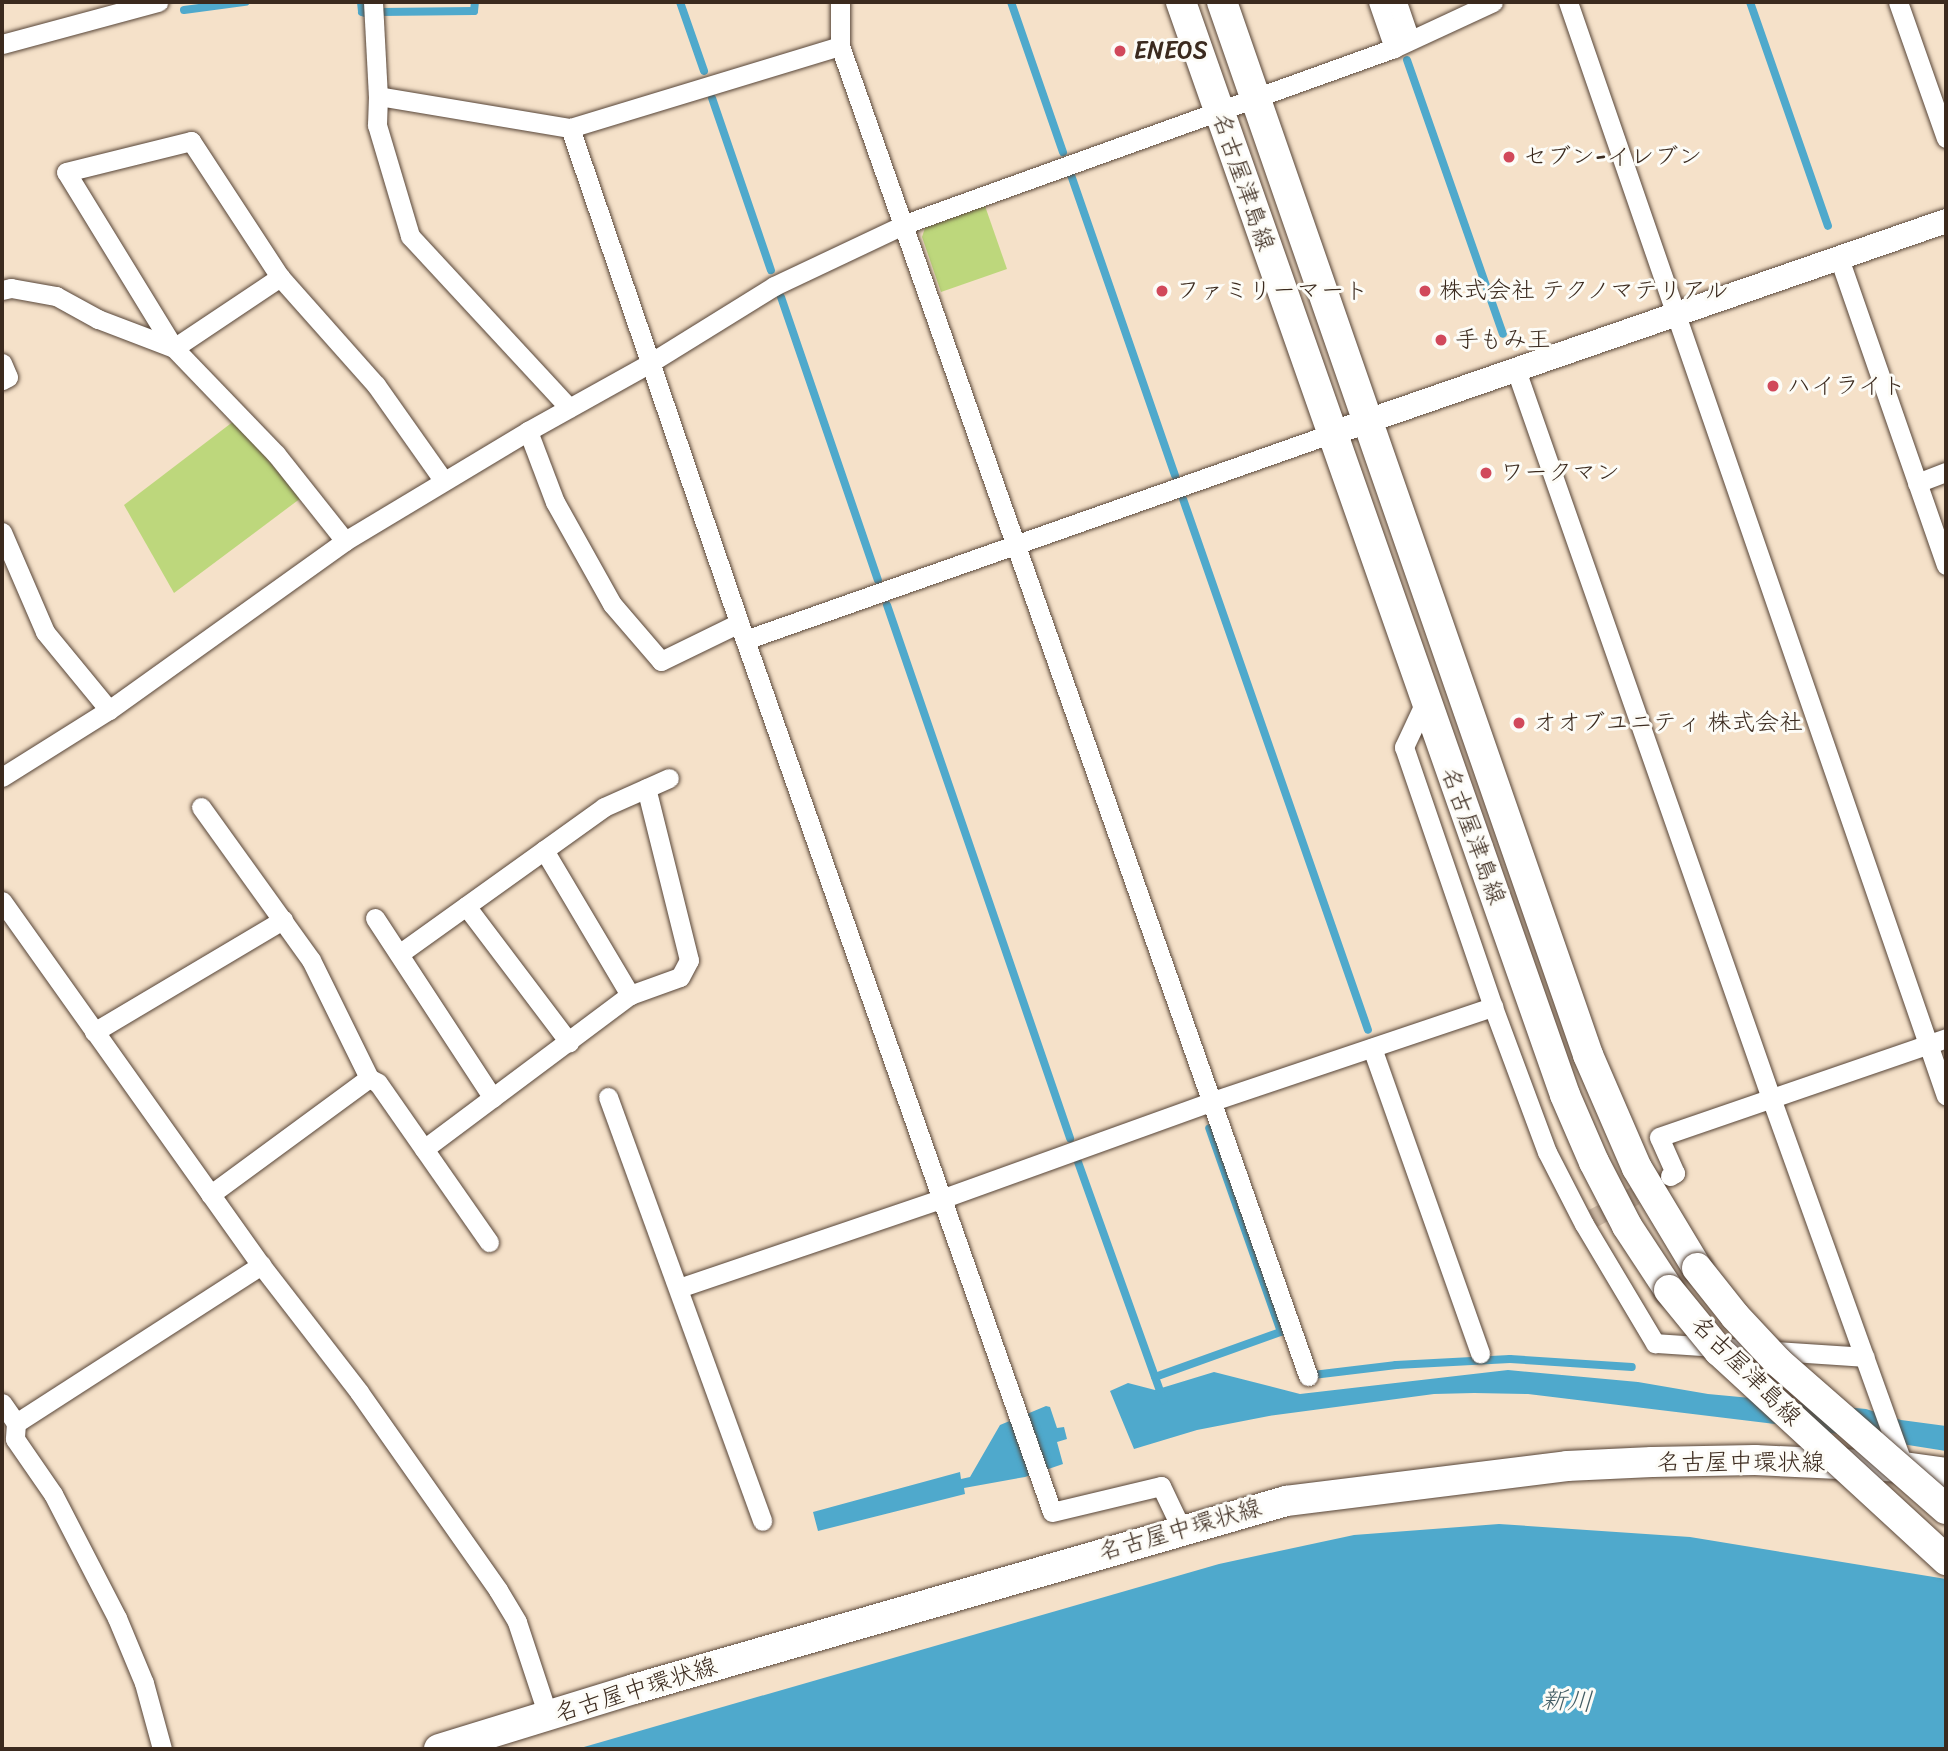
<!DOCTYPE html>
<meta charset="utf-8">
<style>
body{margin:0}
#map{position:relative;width:1948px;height:1751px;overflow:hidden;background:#f5e1c9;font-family:Sriracha,"Klee One",sans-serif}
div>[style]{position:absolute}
.green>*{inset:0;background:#bdd77c}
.water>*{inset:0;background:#4fa9cc}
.stream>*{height:8px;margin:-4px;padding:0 4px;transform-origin:4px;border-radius:4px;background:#4fa9cc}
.minor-tunnel>*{height:19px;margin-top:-9.5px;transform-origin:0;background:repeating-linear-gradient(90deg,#d0bca7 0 19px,transparent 0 29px)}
.roads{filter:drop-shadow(0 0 2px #574538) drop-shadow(0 0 2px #574538)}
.minor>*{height:19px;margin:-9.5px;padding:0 9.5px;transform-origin:9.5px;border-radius:9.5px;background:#fff}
.tertiary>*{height:24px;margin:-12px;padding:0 12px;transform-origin:12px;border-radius:12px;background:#fff}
.primary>*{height:30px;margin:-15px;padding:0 15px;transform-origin:15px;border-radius:15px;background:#fff}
.bridges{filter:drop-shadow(0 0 2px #574538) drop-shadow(0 0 2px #574538)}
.primary-bridge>*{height:30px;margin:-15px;padding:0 15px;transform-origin:15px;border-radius:15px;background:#fff}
.dots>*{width:19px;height:19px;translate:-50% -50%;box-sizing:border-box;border:4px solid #fdfcf7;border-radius:50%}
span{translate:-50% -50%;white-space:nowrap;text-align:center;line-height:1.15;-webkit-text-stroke:6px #fdfcf7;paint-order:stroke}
.poi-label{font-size:24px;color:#3b2a1e}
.left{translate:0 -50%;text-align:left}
.street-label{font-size:24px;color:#3b2a1e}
.water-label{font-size:26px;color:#435d64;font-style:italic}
.frame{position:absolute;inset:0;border:4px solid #3b2a1e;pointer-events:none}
</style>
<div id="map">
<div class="green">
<i style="clip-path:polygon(985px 206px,1007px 269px,941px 292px,922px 237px,925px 228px)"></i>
<i style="clip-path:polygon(234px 421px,301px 498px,174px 593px,124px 505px)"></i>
</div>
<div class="water">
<i style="clip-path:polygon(1508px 1370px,1638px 1382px,1708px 1394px,1866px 1409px,1901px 1420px,1946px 1426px,1946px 1451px,1775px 1424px,1528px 1394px,1474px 1393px,1434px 1394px,1269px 1416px,1197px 1430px,1134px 1449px,1110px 1391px,1128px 1383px,1155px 1390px,1214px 1372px,1300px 1394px)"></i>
<i style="clip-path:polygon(1046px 1406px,1050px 1407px,1057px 1428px,1064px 1427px,1067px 1439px,1057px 1442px,1063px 1464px,1025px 1477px,964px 1488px,965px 1494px,818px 1531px,813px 1512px,960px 1472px,961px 1479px,970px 1477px,1000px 1425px)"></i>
<i style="clip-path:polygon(1499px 1524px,1690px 1537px,1946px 1579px,1946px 1749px,577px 1749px,1219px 1564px,1354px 1535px)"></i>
</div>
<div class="stream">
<i style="left:361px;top:2px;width:10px;rotate:84deg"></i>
<i style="left:362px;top:12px;width:3px;rotate:18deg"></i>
<i style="left:680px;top:2px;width:73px;rotate:70.8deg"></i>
<i style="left:1011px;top:2px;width:159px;rotate:70.9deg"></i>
<i style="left:1750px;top:2px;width:237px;rotate:70.8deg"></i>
<i style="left:184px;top:10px;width:62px;rotate:-7.5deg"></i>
<i style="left:379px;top:12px;width:95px;rotate:-0.6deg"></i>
<i style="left:474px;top:11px;width:9px;rotate:-84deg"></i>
<i style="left:1407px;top:60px;width:290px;rotate:70.7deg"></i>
<i style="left:712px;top:98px;width:182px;rotate:71.1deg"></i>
<i style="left:1071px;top:175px;width:318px;rotate:70.9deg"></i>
<i style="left:781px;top:297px;width:299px;rotate:71.1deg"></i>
<i style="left:1183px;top:499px;width:562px;rotate:70.79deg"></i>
<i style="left:887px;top:605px;width:564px;rotate:71.05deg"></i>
<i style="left:1078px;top:1162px;width:253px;rotate:70.3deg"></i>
<i style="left:1311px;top:1370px;width:5px;rotate:68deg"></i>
<i style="left:1313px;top:1375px;width:84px;rotate:-6.9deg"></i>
<i style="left:1396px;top:1365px;width:114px;rotate:-3deg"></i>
<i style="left:1510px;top:1359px;width:122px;rotate:3.8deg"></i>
<i style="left:1155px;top:1377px;width:134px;rotate:-19.7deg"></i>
<i style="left:1281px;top:1332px;width:216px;rotate:-109.4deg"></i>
</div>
<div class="minor-tunnel">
<i style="left:1593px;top:1218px;width:72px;rotate:-28.4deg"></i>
</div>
<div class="roads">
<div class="minor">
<i style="left:373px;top:2px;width:94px;rotate:87deg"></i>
<i style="left:378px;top:96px;width:195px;rotate:9.5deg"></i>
<i style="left:570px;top:128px;width:282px;rotate:-16.9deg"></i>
<i style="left:840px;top:2px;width:44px;rotate:90deg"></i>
<i style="left:840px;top:46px;width:1410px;rotate:70.61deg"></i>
<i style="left:1378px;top:2px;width:49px;rotate:70.8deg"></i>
<i style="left:1397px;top:2px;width:40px;rotate:71.1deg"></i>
<i style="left:1568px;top:2px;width:1157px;rotate:70.94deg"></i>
<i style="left:1898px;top:2px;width:144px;rotate:70.6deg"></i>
<i style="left:2px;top:44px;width:162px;rotate:-15.1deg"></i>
<i style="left:378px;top:96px;width:29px;rotate:92deg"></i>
<i style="left:377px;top:125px;width:116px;rotate:73.4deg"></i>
<i style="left:410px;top:236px;width:234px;rotate:47.2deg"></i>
<i style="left:570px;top:128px;width:541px;rotate:71.13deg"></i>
<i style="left:745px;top:640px;width:924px;rotate:70.6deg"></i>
<i style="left:1052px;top:1512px;width:112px;rotate:-13.4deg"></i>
<i style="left:1161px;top:1486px;width:49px;rotate:64.5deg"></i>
<i style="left:1839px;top:258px;width:325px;rotate:70.8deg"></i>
<i style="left:2px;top:290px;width:9px;rotate:-13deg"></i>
<i style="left:11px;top:288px;width:46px;rotate:10.1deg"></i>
<i style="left:56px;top:296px;width:48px;rotate:28.7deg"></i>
<i style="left:98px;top:319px;width:81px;rotate:20.9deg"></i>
<i style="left:174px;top:348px;width:128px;rotate:-33.8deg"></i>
<i style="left:2px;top:363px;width:15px;rotate:67deg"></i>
<i style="left:8px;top:377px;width:7px;rotate:153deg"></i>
<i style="left:1516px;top:370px;width:771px;rotate:70.7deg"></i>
<i style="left:1771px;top:1098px;width:392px;rotate:70.2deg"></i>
<i style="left:528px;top:431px;width:76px;rotate:69.2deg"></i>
<i style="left:555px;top:502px;width:117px;rotate:60.8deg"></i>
<i style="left:612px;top:604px;width:75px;rotate:49.3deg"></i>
<i style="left:661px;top:661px;width:87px;rotate:-26deg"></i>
<i style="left:1917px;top:483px;width:31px;rotate:-21deg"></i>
<i style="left:2px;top:532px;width:109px;rotate:66.7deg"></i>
<i style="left:45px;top:632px;width:101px;rotate:50.6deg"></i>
<i style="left:345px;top:541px;width:111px;rotate:-128.4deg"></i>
<i style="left:276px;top:454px;width:147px;rotate:-133.9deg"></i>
<i style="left:174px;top:348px;width:206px;rotate:-121.5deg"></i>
<i style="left:66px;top:172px;width:129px;rotate:-13.9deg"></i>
<i style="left:191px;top:141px;width:163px;rotate:56.8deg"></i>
<i style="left:280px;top:277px;width:144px;rotate:48.4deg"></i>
<i style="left:376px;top:385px;width:116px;rotate:54.8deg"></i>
<i style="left:745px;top:640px;width:620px;rotate:-19.4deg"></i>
<i style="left:1425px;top:702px;width:50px;rotate:115deg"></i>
<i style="left:1404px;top:747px;width:275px;rotate:71.1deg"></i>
<i style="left:1493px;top:1007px;width:155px;rotate:69.6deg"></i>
<i style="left:1547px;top:1152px;width:81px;rotate:62.8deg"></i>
<i style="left:1584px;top:1224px;width:139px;rotate:59.2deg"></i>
<i style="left:1655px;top:1343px;width:210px;rotate:3.8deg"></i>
<i style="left:2px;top:777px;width:126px;rotate:-32.1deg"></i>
<i style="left:109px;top:710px;width:290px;rotate:-35.6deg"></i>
<i style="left:345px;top:541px;width:214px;rotate:-31deg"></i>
<i style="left:528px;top:431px;width:140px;rotate:-29.1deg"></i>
<i style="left:650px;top:363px;width:146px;rotate:-31.8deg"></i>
<i style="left:774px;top:286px;width:145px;rotate:-25.3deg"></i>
<i style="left:905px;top:224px;width:520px;rotate:-19.79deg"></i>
<i style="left:1394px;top:48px;width:109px;rotate:-24.9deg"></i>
<i style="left:201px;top:807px;width:188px;rotate:54.3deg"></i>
<i style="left:311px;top:960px;width:131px;rotate:63.8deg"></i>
<i style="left:369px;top:1078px;width:197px;rotate:143.7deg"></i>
<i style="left:544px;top:850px;width:169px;rotate:59.3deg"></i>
<i style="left:2px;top:901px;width:447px;rotate:54.6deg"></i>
<i style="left:261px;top:1265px;width:160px;rotate:52.3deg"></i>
<i style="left:359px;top:1392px;width:242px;rotate:54.9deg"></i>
<i style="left:498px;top:1590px;width:37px;rotate:59deg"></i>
<i style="left:517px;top:1622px;width:99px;rotate:71.7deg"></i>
<i style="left:466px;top:906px;width:171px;rotate:52.9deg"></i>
<i style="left:375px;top:918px;width:215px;rotate:56.8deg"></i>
<i style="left:399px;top:954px;width:252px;rotate:-35.6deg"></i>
<i style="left:604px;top:807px;width:71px;rotate:-24deg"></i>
<i style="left:94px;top:1032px;width:220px;rotate:-30.7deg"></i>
<i style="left:1372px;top:1048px;width:324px;rotate:70.5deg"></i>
<i style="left:369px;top:1078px;width:10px;rotate:29deg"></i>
<i style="left:378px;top:1083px;width:194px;rotate:55.1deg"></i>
<i style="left:608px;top:1097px;width:451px;rotate:70deg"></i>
<i style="left:424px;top:1149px;width:257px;rotate:-36.8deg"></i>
<i style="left:630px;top:995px;width:53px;rotate:-19.8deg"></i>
<i style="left:680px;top:977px;width:19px;rotate:-62deg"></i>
<i style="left:689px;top:960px;width:177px;rotate:-104deg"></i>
<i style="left:1670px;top:1176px;width:6px;rotate:-31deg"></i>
<i style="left:1675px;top:1173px;width:39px;rotate:-114deg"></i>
<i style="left:1659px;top:1137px;width:304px;rotate:-19deg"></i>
<i style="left:679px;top:1288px;width:277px;rotate:-18.8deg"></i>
<i style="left:941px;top:1199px;width:286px;rotate:-19.8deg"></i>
<i style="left:1210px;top:1102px;width:299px;rotate:-18.6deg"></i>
<i style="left:2px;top:1403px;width:24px;rotate:55deg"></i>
<i style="left:16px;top:1423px;width:16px;rotate:94deg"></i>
<i style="left:15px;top:1439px;width:67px;rotate:55.4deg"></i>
<i style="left:53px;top:1494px;width:140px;rotate:62.7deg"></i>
<i style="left:117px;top:1618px;width:70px;rotate:67.4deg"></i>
<i style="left:144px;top:1683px;width:68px;rotate:74.7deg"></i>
<i style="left:16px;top:1423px;width:292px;rotate:-32.8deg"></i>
</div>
<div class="tertiary">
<i style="left:1330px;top:434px;width:652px;rotate:-19.07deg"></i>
</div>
<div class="primary">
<i style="left:1181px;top:2px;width:1158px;rotate:70.64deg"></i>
<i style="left:1565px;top:1095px;width:73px;rotate:66.6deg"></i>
<i style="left:1594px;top:1162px;width:72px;rotate:62.7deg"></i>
<i style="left:1627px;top:1226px;width:77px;rotate:56.7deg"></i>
<i style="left:1222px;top:2px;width:1115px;rotate:70.83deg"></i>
<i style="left:1588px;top:1055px;width:123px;rotate:66.6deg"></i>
<i style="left:1637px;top:1168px;width:117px;rotate:59deg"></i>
<i style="left:439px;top:1749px;width:204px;rotate:-17.1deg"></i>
<i style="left:634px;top:1689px;width:679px;rotate:-16.08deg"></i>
<i style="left:1286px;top:1501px;width:283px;rotate:-7.1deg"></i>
<i style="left:1567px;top:1466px;width:85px;rotate:-2.7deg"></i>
<i style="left:1652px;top:1462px;width:103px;rotate:-1.1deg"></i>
<i style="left:1755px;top:1460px;width:149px;rotate:2.7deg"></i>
<i style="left:1904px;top:1467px;width:42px;rotate:8.1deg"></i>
</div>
</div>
<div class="bridges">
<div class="primary-bridge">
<i style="left:1697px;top:1268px;width:61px;rotate:51.6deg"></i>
<i style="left:1735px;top:1316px;width:63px;rotate:46.9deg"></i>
<i style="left:1778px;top:1362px;width:223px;rotate:41.2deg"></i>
<i style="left:1669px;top:1290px;width:79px;rotate:50.7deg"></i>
<i style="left:1719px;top:1351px;width:309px;rotate:42.6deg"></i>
</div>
</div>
<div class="dots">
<i style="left:1120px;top:51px;background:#d1495b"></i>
<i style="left:1509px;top:157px;background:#d1495b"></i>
<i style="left:1162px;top:291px;background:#d1495b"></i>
<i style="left:1425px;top:291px;background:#d1495b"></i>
<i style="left:1441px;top:340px;background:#d1495b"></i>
<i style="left:1773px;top:386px;background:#d1495b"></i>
<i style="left:1486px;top:473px;background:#d1495b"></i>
<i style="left:1519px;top:723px;background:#d1495b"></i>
</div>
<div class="poi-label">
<span class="left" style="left:1134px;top:51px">ENEOS</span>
<span class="left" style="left:1523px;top:157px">セブン-イレブン</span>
<span class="left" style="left:1176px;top:291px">ファミリーマート</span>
<span class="left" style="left:1439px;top:291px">株式会社 テクノマテリアル</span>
<span class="left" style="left:1455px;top:340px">手もみ王</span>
<span class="left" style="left:1787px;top:386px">ハイライト</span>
<span class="left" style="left:1500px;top:473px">ワークマン</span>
<span class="left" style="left:1533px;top:723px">オオブユニティ 株式会社</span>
</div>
<div class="street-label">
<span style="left:1243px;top:182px;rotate:71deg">名古屋津島線</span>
<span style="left:1473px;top:836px;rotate:70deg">名古屋津島線</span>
<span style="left:1746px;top:1371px;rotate:45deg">名古屋津島線</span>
<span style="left:1741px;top:1463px">名古屋中環状線</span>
<span style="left:1180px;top:1530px;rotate:-16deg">名古屋中環状線</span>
<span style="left:636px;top:1690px;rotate:-17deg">名古屋中環状線</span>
</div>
<div class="water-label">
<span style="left:1567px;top:1701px;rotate:3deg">新川</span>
</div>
<div class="frame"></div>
</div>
